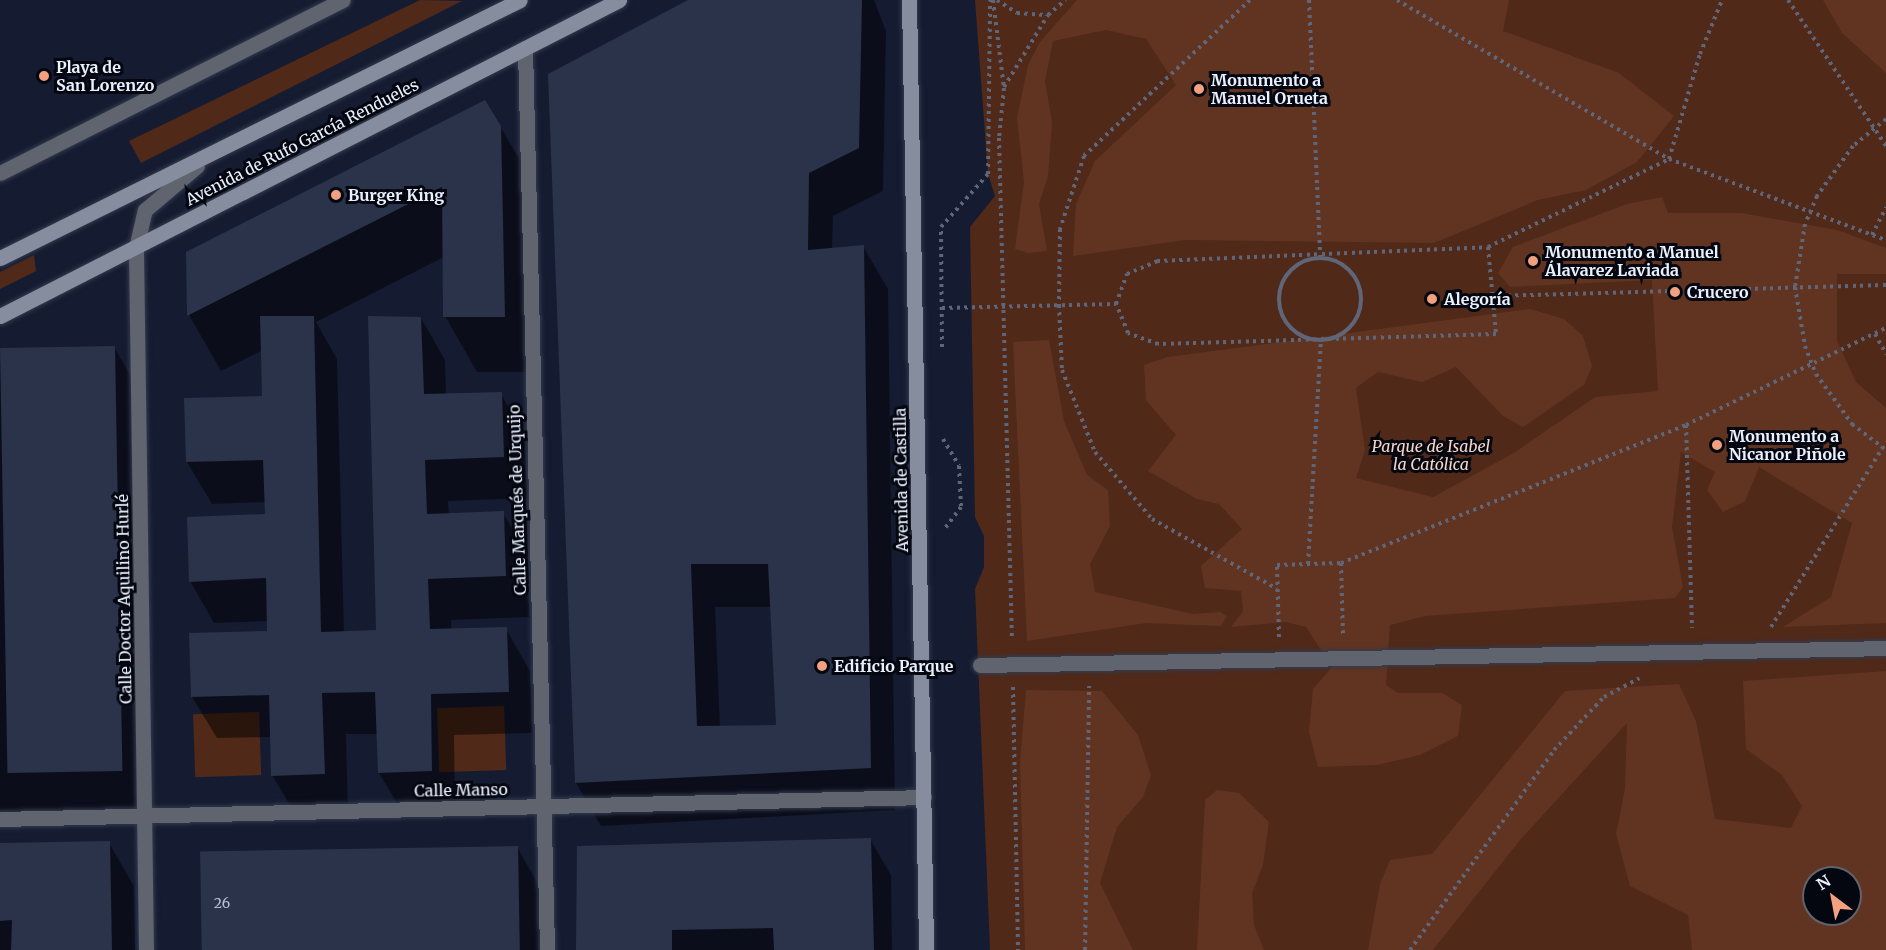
<!DOCTYPE html>
<meta charset="utf-8">
<style>
body{margin:0}
#map{position:relative;width:1886px;height:950px;overflow:hidden;background:#151c31;font-family:Merriweather,serif}
div>[style]{position:absolute}
.green>*{inset:0;background:#502918;transform-origin:0 0}
.forest>*{inset:0;background:#613421}
.shadow>*{inset:0;background:#0007}
.building>*{inset:0;background:#2a3349;transform-origin:0 0}
.path>*{height:4px;margin-top:-2px;transform-origin:0;background:repeating-linear-gradient(90deg,#5f6679 0 3px,transparent 0 7.5px)}
.path>.ring{margin:-2px;padding:0;box-sizing:content-box;background:none;border:4px solid #5f6679;border-radius:50%}
.roads{filter:drop-shadow(0 0 2px #333a4e) drop-shadow(0 0 2px #333a4e)}
.street>*{height:15px;margin:-7.5px;padding:0 7.5px;transform-origin:7.5px;border-radius:7.5px;background:#5f646f}
.secondary>*{height:15px;margin:-7.5px;padding:0 7.5px;transform-origin:7.5px;border-radius:7.5px;background:#858d9f}
.dots>*{width:16px;height:16px;translate:-50% -50%;box-sizing:border-box;border:3px solid #050710;border-radius:50%}
span{translate:-50% -50%;white-space:nowrap;text-align:center;line-height:1.15;-webkit-text-stroke:6px #050710;paint-order:stroke}
.number-label{font-size:14px;color:#b9c1d1}
.number-label span{-webkit-text-stroke-width:0}
.poi-label{font-size:16px;color:#e9f0fe;font-weight:700}
.left{translate:0 -50%;text-align:left}
.street-label{font-size:16px;color:#e9f0fe}
.park-label{font-size:16px;color:#f6d5c8;font-style:italic}
.north{position:absolute;left:1802px;top:866px;width:60px;height:60px;box-sizing:border-box;background:#050710;border:2px solid #60646f;border-radius:50%;rotate:328deg;font-size:16px;font-weight:700;line-height:24px;text-align:center;color:#e9f0fe}
.north::after{content:'';display:block;margin:auto;width:21px;height:27px;background:#f2a07f;clip-path:polygon(50% 0,100% 100%,50% 72%,0 100%)}
</style>
<div id="map">
<div class="green">
<i style="clip-path:polygon(420px 0,462px 1px,141px 163px,129px 141px)"></i>
<i style="clip-path:polygon(evenodd,975px 0,1886px 0,1886px 950px,990px 950px,975px 589px,984px 567px,984px 536px,975px 517px,970px 227px,995px 196px,988px 174px,975px 0,1814px 878px,1850px 878px,1850px 914px,1814px 914px,1814px 878px)"></i>
<i style="clip-path:polygon(34px 255px,36px 271px,0 289px,0 272px)"></i>
<i style="left:504px;top:706px;width:64px;height:67px;rotate:88deg"></i>
<i style="left:259px;top:712px;width:63px;height:66px;rotate:88deg"></i>
</div>
<div class="forest">
<i style="clip-path:polygon(1077px 0,1509px 0,1503px 31px,1619px 73px,1674px 116px,1637px 162px,1586px 190px,1538px 200px,1434px 243px,1185px 240px,1073px 256px,1076px 204px,1095px 161px,1176px 85px,1146px 39px,1106px 30px,1053px 41px,1045px 81px,1052px 122px,1048px 176px,1039px 204px,1047px 251px,1028px 253px,1015px 249px,1024px 182px,1017px 118px,1028px 65px,1040px 42px)"></i>
<i style="clip-path:polygon(1823px 0,1886px 0,1886px 73px,1842px 33px)"></i>
<i style="clip-path:polygon(1662px 197px,1668px 213px,1741px 213px,1837px 230px,1886px 248px,1886px 274px,1837px 274px,1837px 341px,1856px 382px,1886px 408px,1886px 623px,1783px 627px,1831px 597px,1852px 523px,1759px 467px,1745px 501px,1723px 512px,1707px 490px,1715px 472px,1681px 452px,1672px 527px,1683px 587px,1675px 598px,1425px 616px,1390px 625px,1386px 685px,1398px 693px,1442px 693px,1462px 705px,1458px 736px,1420px 755px,1377px 765px,1318px 767px,1309px 732px,1313px 689px,1332px 667px,1306px 627px,1286px 622px,1231px 627px,1243px 611px,1241px 591px,1205px 588px,1201px 566px,1242px 529px,1219px 504px,1197px 499px,1148px 471px,1176px 435px,1146px 400px,1144px 365px,1168px 357px,1530px 309px,1564px 319px,1583px 336px,1592px 366px,1584px 385px,1523px 427px,1503px 416px,1456px 367px,1422px 382px,1378px 372px,1356px 388px,1365px 450px,1356px 478px,1433px 497px,1514px 453px,1595px 397px,1658px 391px,1652px 280px,1510px 287px,1498px 273px,1513px 247px,1627px 204px)"></i>
<i style="clip-path:polygon(1049px 340px,1064px 421px,1087px 475px,1108px 490px,1110px 526px,1090px 564px,1095px 592px,1193px 614px,1220px 612px,1227px 616px,1221px 626px,1146px 623px,1027px 641px,1013px 342px)"></i>
<i style="clip-path:polygon(evenodd,1886px 671px,1886px 950px,1692px 950px,1688px 915px,1630px 886px,1616px 834px,1625px 789px,1627px 723px,1520px 840px,1433px 950px,1368px 950px,1380px 884px,1390px 860px,1432px 854px,1565px 691px,1679px 684px,1696px 721px,1715px 819px,1791px 828px,1802px 806px,1782px 775px,1746px 749px,1743px 681px,1886px 671px,1814px 878px,1850px 878px,1850px 914px,1814px 914px,1814px 878px)"></i>
<i style="clip-path:polygon(1026px 690px,1102px 691px,1138px 735px,1151px 775px,1143px 797px,1117px 827px,1100px 883px,1133px 950px,1025px 950px,1020px 762px)"></i>
<i style="clip-path:polygon(1217px 790px,1239px 793px,1269px 822px,1263px 865px,1252px 893px,1254px 925px,1264px 950px,1197px 950px,1205px 800px)"></i>
</div>
<div class="shadow">
<i style="clip-path:polygon(evenodd,692px 0,874px 0,886px 31px,883px 191px,833px 216px,832px 249px,863px 246px,888px 289px,895px 810px,601px 826px,576px 783px,692px 0,715px 607px,771px 607px,777px 727px,720px 728px,715px 607px)"></i>
<i style="clip-path:polygon(500px 126px,533px 183px,537px 372px,477px 372px,445px 316px,444px 257px,316px 322px,337px 359px,344px 633px,377px 632px,421px 318px,445px 360px,446px 395px,501px 394px,525px 436px,527px 498px,448px 501px,449px 515px,503px 513px,528px 555px,529px 617px,451px 620px,451px 630px,506px 629px,530px 671px,532px 733px,454px 735px,455px 813px,404px 815px,379px 773px,378px 734px,346px 734px,348px 816px,297px 817px,272px 775px,271px 737px,217px 738px,192px 697px,269px 632px,269px 621px,214px 623px,190px 581px,267px 515px,266px 502px,212px 504px,187px 462px,264px 397px,263px 350px,221px 371px,189px 315px,187px 252px)"></i>
<i style="clip-path:polygon(114px 347px,139px 390px,143px 814px,0 818px,0 349px)"></i>
<i style="clip-path:polygon(870px 839px,891px 875px,892px 950px,578px 950px)"></i>
<i style="clip-path:polygon(109px 843px,134px 886px,135px 950px,0 950px,0 844px)"></i>
<i style="clip-path:polygon(517px 847px,542px 891px,543px 950px,201px 950px)"></i>
</div>
<div class="building">
<i style="clip-path:polygon(evenodd,688px 0,862px 0,859px 148px,809px 173px,808px 250px,864px 245px,871px 768px,575px 783px,548px 74px,688px 0,691px 564px,768px 564px,776px 725px,697px 726px,691px 564px)"></i>
<i style="clip-path:polygon(485px 100px,501px 126px,505px 317px,443px 317px,442px 187px,187px 316px,186px 252px)"></i>
<i style="clip-path:polygon(260px 316px,314px 316px,321px 632px,376px 630px,368px 316px,421px 317px,424px 394px,502px 392px,504px 457px,425px 460px,427px 514px,504px 511px,506px 576px,428px 579px,430px 629px,507px 627px,509px 692px,431px 694px,432px 771px,378px 773px,375px 692px,322px 693px,325px 774px,271px 776px,269px 695px,191px 697px,189px 633px,267px 631px,266px 578px,189px 582px,187px 517px,265px 514px,263px 460px,186px 462px,184px 398px,262px 396px)"></i>
<i style="left:115px;top:346px;width:425px;height:115px;rotate:89deg"></i>
<i style="clip-path:polygon(871px 838px,874px 950px,774px 950px,773px 928px,672px 930px,672px 950px,576px 950px,577px 846px)"></i>
<i style="clip-path:polygon(110px 841px,112px 950px,11px 950px,12px 920px,0 921px,0 843px)"></i>
<i style="left:518px;top:846px;width:104px;height:318px;rotate:89deg"></i>
</div>
<div class="path">
<i style="left:993px;top:0;width:89px;rotate:82.9deg"></i>
<i style="left:1004px;top:88px;width:50px;rotate:95.7deg"></i>
<i style="left:999px;top:138px;width:502px;rotate:88.52deg"></i>
<i style="left:997px;top:0;width:24px;rotate:33deg"></i>
<i style="left:1017px;top:13px;width:31px;rotate:4deg"></i>
<i style="left:1250px;top:0;width:228px;rotate:136.8deg"></i>
<i style="left:1084px;top:156px;width:77px;rotate:108.2deg"></i>
<i style="left:1060px;top:229px;width:76px;rotate:90.8deg"></i>
<i style="left:1059px;top:305px;width:65px;rotate:87.4deg"></i>
<i style="left:1062px;top:370px;width:88px;rotate:68.1deg"></i>
<i style="left:1095px;top:452px;width:88px;rotate:49.6deg"></i>
<i style="left:1152px;top:519px;width:143px;rotate:29.2deg"></i>
<i style="left:1309px;top:0;width:257px;rotate:87.5deg"></i>
<i style="left:1397px;top:0;width:315px;rotate:30.3deg"></i>
<i style="left:1669px;top:159px;width:232px;rotate:20.5deg"></i>
<i style="left:1788px;top:0;width:176px;rotate:56.1deg"></i>
<i style="left:1004px;top:87px;width:84px;rotate:-58.6deg"></i>
<i style="left:1048px;top:15px;width:23px;rotate:-41deg"></i>
<i style="left:1886px;top:119px;width:43px;rotate:140.7deg"></i>
<i style="left:1853px;top:146px;width:62px;rotate:125.8deg"></i>
<i style="left:1817px;top:196px;width:30px;rotate:113deg"></i>
<i style="left:1805px;top:224px;width:64px;rotate:99deg"></i>
<i style="left:1795px;top:287px;width:60px;rotate:80.4deg"></i>
<i style="left:1805px;top:346px;width:30px;rotate:69deg"></i>
<i style="left:1816px;top:374px;width:62px;rotate:54.2deg"></i>
<i style="left:1852px;top:424px;width:43px;rotate:37.4deg"></i>
<i style="left:1872px;top:235px;width:31px;rotate:-63deg"></i>
<i style="left:1488px;top:247px;width:87px;rotate:84.7deg"></i>
<i style="left:1496px;top:334px;width:338px;rotate:178.3deg"></i>
<i style="left:1158px;top:344px;width:32px;rotate:-160deg"></i>
<i style="left:1128px;top:333px;width:31px;rotate:-112deg"></i>
<i style="left:1116px;top:304px;width:32px;rotate:-70deg"></i>
<i style="left:1127px;top:274px;width:33px;rotate:-23deg"></i>
<i style="left:1157px;top:261px;width:331px;rotate:-2.4deg"></i>
<i style="left:1488px;top:247px;width:201px;rotate:-25.9deg"></i>
<i style="left:1669px;top:159px;width:109px;rotate:-73.6deg"></i>
<i style="left:1700px;top:54px;width:58px;rotate:-67.8deg"></i>
<i class="ring" style="left:1279px;top:258px;width:78px;height:78px"></i>
<i style="left:1493px;top:296px;width:393px;rotate:-1.6deg"></i>
<i style="left:942px;top:308px;width:174px;rotate:-1.3deg"></i>
<i style="left:1875px;top:334px;width:23px;rotate:61deg"></i>
<i style="left:942px;top:347px;width:120px;rotate:-90.5deg"></i>
<i style="left:941px;top:227px;width:71px;rotate:-48.4deg"></i>
<i style="left:988px;top:174px;width:174px;rotate:-89.3deg"></i>
<i style="left:1686px;top:425px;width:203px;rotate:88.3deg"></i>
<i style="left:943px;top:439px;width:31px;rotate:59deg"></i>
<i style="left:959px;top:466px;width:41px;rotate:87.2deg"></i>
<i style="left:961px;top:507px;width:26px;rotate:127deg"></i>
<i style="left:1341px;top:563px;width:372px;rotate:-21.8deg"></i>
<i style="left:1686px;top:425px;width:222px;rotate:-25.9deg"></i>
<i style="left:1308px;top:564px;width:223px;rotate:-86.7deg"></i>
<i style="left:1771px;top:627px;width:218px;rotate:-58.1deg"></i>
<i style="left:1279px;top:637px;width:72px;rotate:-91.6deg"></i>
<i style="left:1277px;top:565px;width:64px;rotate:-1.8deg"></i>
<i style="left:1341px;top:563px;width:72px;rotate:88.4deg"></i>
<i style="left:1013px;top:687px;width:263px;rotate:88.9deg"></i>
<i style="left:1085px;top:950px;width:264px;rotate:-89.1deg"></i>
<i style="left:1410px;top:950px;width:246px;rotate:-54.2deg"></i>
<i style="left:1554px;top:750px;width:73px;rotate:-46.7deg"></i>
<i style="left:1604px;top:697px;width:40px;rotate:-28deg"></i>
</div>
<div class="roads">
<div class="street">
<i style="left:525px;top:48px;width:902px;rotate:88.6deg"></i>
<i style="left:0;top:173px;width:384px;rotate:-26.8deg"></i>
<i style="left:980px;top:665px;width:906px;rotate:-1.07deg"></i>
<i style="left:0;top:819px;width:924px;rotate:-1.36deg"></i>
<i style="left:146px;top:950px;width:702px;rotate:-90.82deg"></i>
<i style="left:136px;top:248px;width:39px;rotate:-77deg"></i>
<i style="left:145px;top:210px;width:68px;rotate:-40.2deg"></i>
</div>
<div class="secondary">
<i style="left:909px;top:0;width:950px;rotate:88.97deg"></i>
<i style="left:0;top:258px;width:580px;rotate:-26.39deg"></i>
<i style="left:0;top:316px;width:695px;rotate:-27.04deg"></i>
</div>
</div>
<div class="dots">
<i style="left:44px;top:76px;background:#f2a07f"></i>
<i style="left:1199px;top:89px;background:#f2a07f"></i>
<i style="left:336px;top:195px;background:#f2a07f"></i>
<i style="left:1533px;top:261px;background:#f2a07f"></i>
<i style="left:1675px;top:292px;background:#f2a07f"></i>
<i style="left:1432px;top:299px;background:#f2a07f"></i>
<i style="left:1717px;top:445px;background:#f2a07f"></i>
<i style="left:822px;top:666px;background:#f2a07f"></i>
</div>
<div class="number-label">
<span style="left:222px;top:903px">26</span>
</div>
<div class="poi-label">
<span class="left" style="left:56px;top:76px">Playa de<br>San Lorenzo</span>
<span class="left" style="left:1211px;top:89px">Monumento a<br>Manuel Orueta</span>
<span class="left" style="left:348px;top:195px">Burger King</span>
<span class="left" style="left:1545px;top:261px">Monumento a Manuel<br>Álavarez Laviada</span>
<span class="left" style="left:1687px;top:292px">Crucero</span>
<span class="left" style="left:1444px;top:299px">Alegoría</span>
<span class="left" style="left:1729px;top:445px">Monumento a<br>Nicanor Piñole</span>
<span class="left" style="left:834px;top:666px">Edificio Parque</span>
</div>
<div class="street-label">
<span style="left:302px;top:142px;rotate:-27deg">Avenida de Rufo García Rendueles</span>
<span style="left:901px;top:480px;rotate:-91deg">Avenida de Castilla</span>
<span style="left:517px;top:500px;rotate:-92deg">Calle Marqués de Urquijo</span>
<span style="left:124px;top:599px;rotate:-91deg">Calle Doctor Aquilino Hurlé</span>
<span style="left:461px;top:790px;rotate:-1deg">Calle Manso</span>
</div>
<div class="park-label">
<span style="left:1431px;top:455px">Parque de Isabel<br>la Católica</span>
</div>
<div class="north">N</div>
</div>
